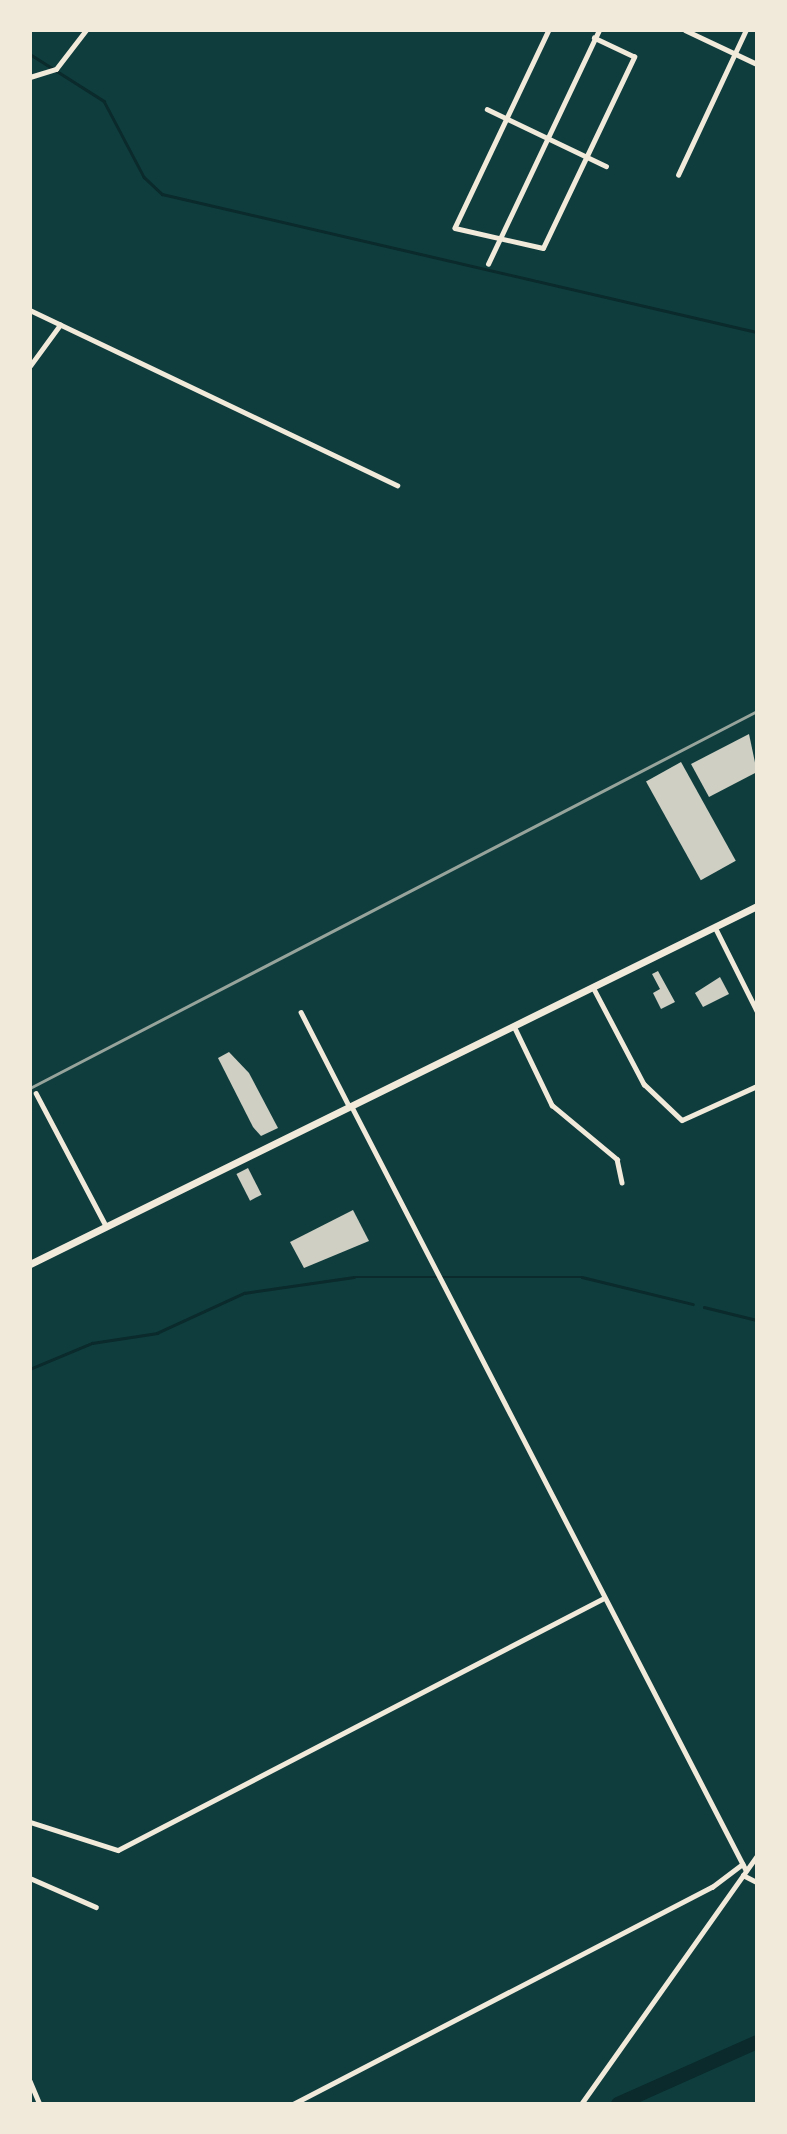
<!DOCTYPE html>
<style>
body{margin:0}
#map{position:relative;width:787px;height:2134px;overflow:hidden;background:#0f3d3e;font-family:"DM Sans",sans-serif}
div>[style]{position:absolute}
.stream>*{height:2.5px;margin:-1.25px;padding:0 1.25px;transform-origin:1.25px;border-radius:1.25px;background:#0a2a2b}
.river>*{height:14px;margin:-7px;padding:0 7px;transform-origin:7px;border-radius:7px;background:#0a2a2b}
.building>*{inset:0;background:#cfcfc3;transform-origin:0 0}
.minor>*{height:4.5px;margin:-2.25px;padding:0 2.25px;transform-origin:2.25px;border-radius:2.25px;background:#f1e9da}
.tertiary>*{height:5px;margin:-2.5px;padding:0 2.5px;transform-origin:2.5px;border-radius:2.5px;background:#f1e9da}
.trunk>*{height:7px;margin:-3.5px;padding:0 3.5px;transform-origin:3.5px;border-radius:3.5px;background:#f1e9da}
.rail>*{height:2.5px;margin:-1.25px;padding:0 1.25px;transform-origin:1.25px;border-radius:1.25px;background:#97a49c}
span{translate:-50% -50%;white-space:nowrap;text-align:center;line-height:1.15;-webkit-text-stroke:5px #f1e9da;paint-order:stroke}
.frame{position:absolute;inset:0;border:32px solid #f1e9da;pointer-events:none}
</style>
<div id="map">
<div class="stream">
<i style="left:30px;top:54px;width:88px;rotate:32.4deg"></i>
<i style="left:104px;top:101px;width:86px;rotate:62.2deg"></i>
<i style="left:144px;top:177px;width:25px;rotate:43deg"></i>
<i style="left:162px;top:194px;width:611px;rotate:13.06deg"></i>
<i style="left:704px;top:1307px;width:55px;rotate:13.8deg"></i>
<i style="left:30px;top:1369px;width:67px;rotate:-22.8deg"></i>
<i style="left:92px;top:1343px;width:66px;rotate:-8.7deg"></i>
<i style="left:157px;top:1333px;width:96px;rotate:-24.7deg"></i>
<i style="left:244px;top:1293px;width:111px;rotate:-8.3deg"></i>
<i style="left:354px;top:1277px;width:228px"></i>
<i style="left:582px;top:1277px;width:114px;rotate:13.7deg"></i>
</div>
<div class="river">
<i style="left:618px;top:2104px;width:152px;rotate:-24deg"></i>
</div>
<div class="building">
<i style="clip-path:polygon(749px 734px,757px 772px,709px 797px,691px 764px)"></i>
<i style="left:681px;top:762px;width:113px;height:40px;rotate:61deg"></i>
<i style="clip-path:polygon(658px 971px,675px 1002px,661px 1009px,653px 993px,660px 989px,652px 974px)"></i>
<i style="clip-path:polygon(720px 977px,729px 994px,703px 1007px,695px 993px)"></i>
<i style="clip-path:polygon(229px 1052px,249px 1073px,278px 1128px,261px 1136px,253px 1127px,218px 1058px)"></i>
<i style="left:248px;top:1168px;width:30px;height:13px;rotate:63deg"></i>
<i style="clip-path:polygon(353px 1210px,369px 1241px,304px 1268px,290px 1242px)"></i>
</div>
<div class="minor">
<i style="left:549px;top:30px;width:219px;rotate:115.4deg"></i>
<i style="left:455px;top:228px;width:90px;rotate:12.8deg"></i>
<i style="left:543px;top:248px;width:212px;rotate:-64.5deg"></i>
<i style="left:634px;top:57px;width:44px;rotate:-154.6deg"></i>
<i style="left:685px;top:30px;width:80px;rotate:25.3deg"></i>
<i style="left:30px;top:77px;width:27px;rotate:-17deg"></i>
<i style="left:56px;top:69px;width:49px;rotate:-52.4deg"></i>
<i style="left:487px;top:109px;width:132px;rotate:25.6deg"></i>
<i style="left:678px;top:175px;width:160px;rotate:-64.9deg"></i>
<i style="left:488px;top:264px;width:259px;rotate:-64.6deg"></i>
<i style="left:30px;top:310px;width:407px;rotate:25.5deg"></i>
<i style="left:30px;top:366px;width:51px;rotate:-53.8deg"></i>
<i style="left:715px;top:927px;width:94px;rotate:63.4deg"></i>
<i style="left:593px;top:987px;width:110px;rotate:62.3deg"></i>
<i style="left:644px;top:1084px;width:52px;rotate:43.5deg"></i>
<i style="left:682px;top:1120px;width:82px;rotate:-24.4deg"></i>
<i style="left:301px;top:1012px;width:106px;rotate:62.9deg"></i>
<i style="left:514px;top:1026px;width:88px;rotate:64.3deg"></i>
<i style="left:552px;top:1105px;width:85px;rotate:39.7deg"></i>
<i style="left:617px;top:1159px;width:24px;rotate:78deg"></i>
<i style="left:36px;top:1093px;width:150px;rotate:62.2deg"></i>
<i style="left:351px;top:1105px;width:861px;rotate:62.69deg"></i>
<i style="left:30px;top:1822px;width:92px;rotate:17.7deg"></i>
<i style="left:118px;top:1850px;width:547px;rotate:-27.41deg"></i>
<i style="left:743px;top:1875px;width:16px;rotate:27deg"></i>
<i style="left:30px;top:1878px;width:72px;rotate:23.7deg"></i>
<i style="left:30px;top:2081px;width:25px;rotate:67deg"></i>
<i style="left:293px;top:2104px;width:472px;rotate:-27.4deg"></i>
<i style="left:712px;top:1887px;width:38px;rotate:-37deg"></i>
</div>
<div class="tertiary">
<i style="left:581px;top:2104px;width:305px;rotate:-54.7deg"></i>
</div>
<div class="trunk">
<i style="left:30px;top:1264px;width:810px;rotate:-26.22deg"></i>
</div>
<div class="rail">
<i style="left:30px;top:1088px;width:819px;rotate:-27.41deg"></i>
</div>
<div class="frame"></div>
</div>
